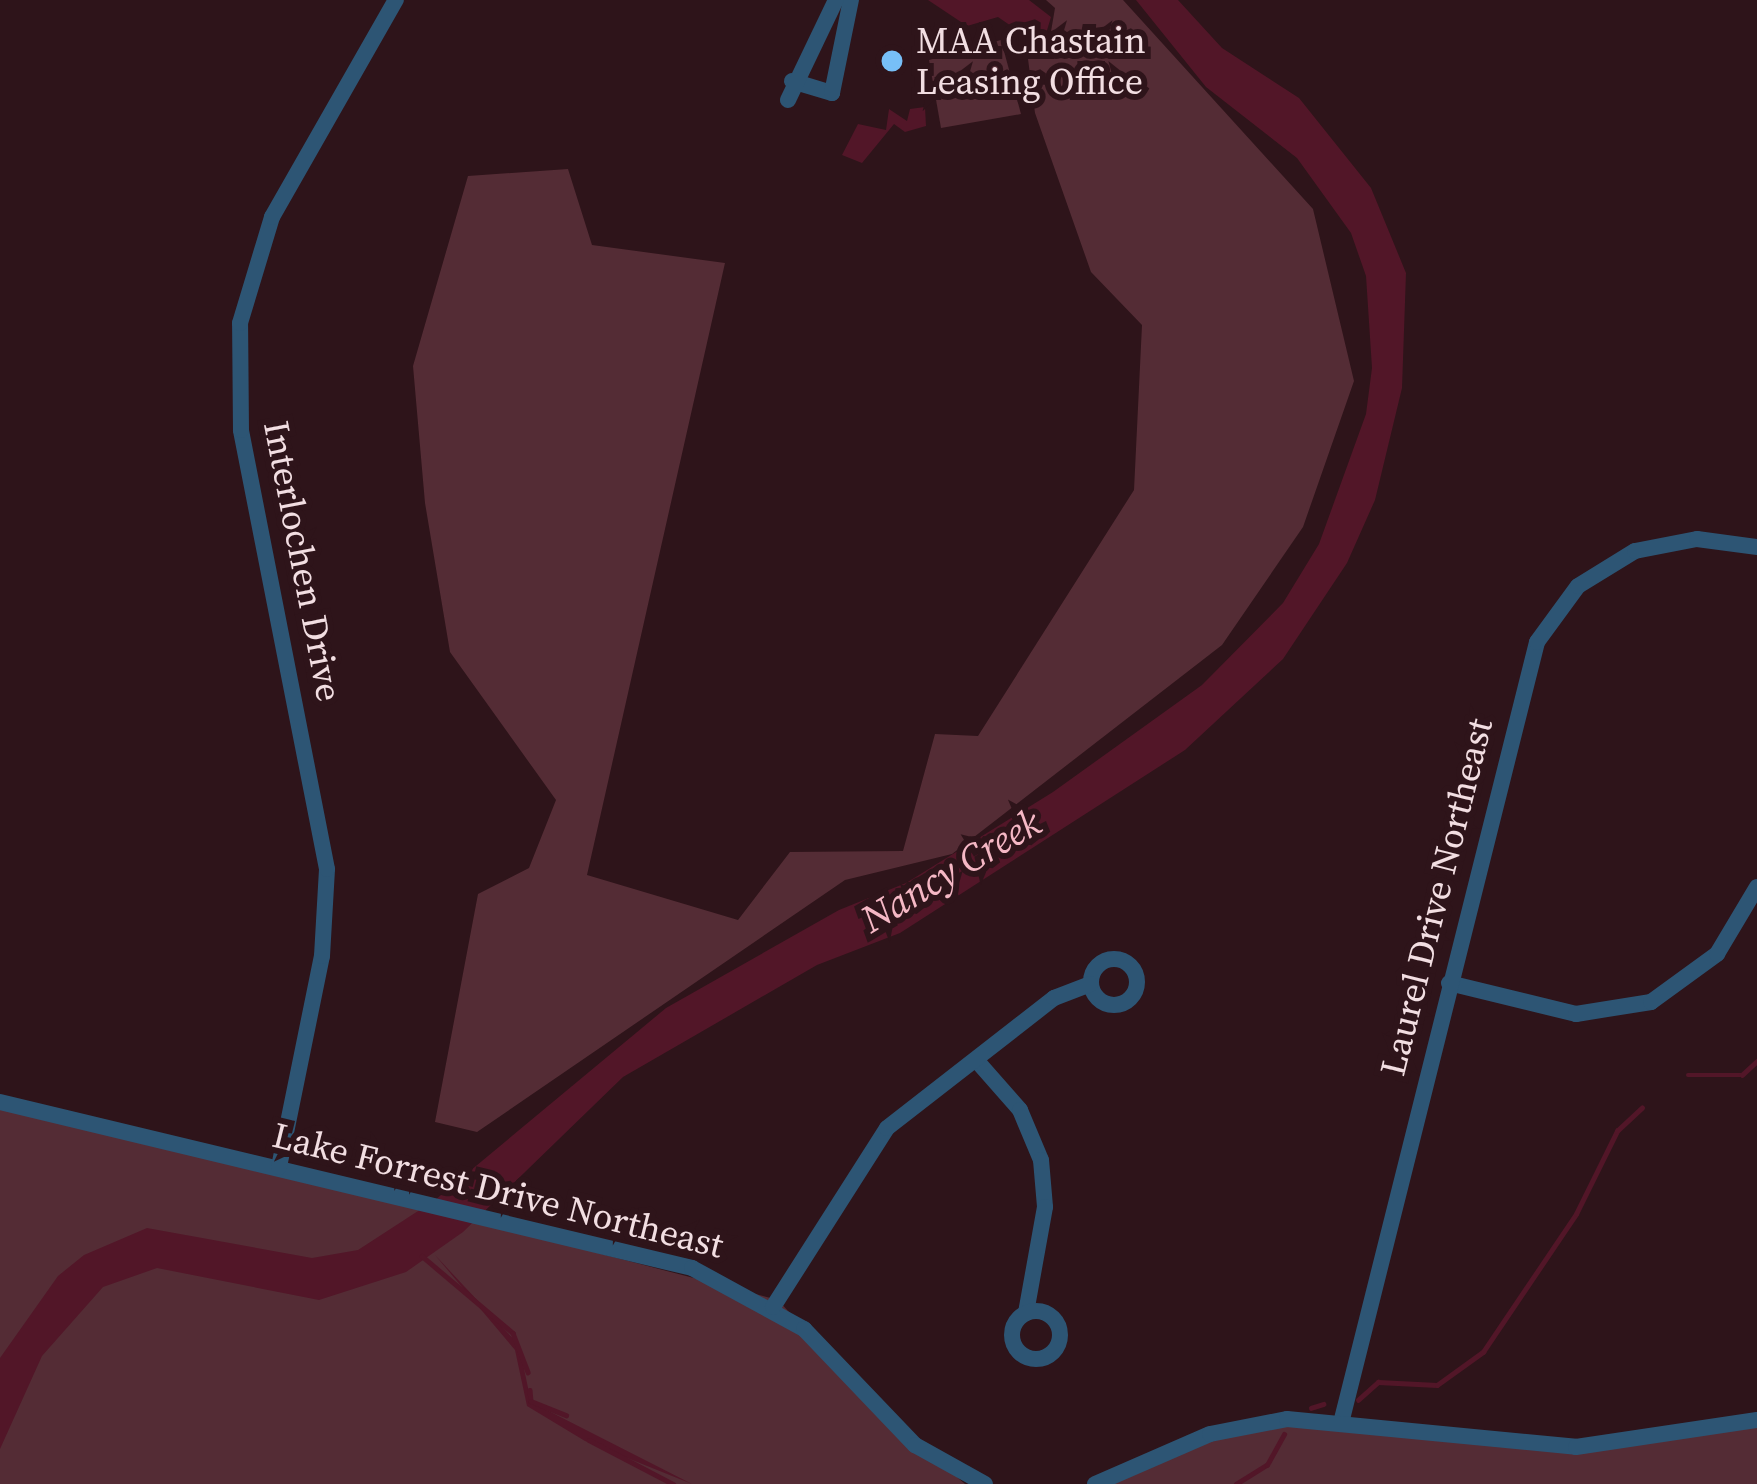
<!DOCTYPE html>
<style>
body{margin:0}
#map{position:relative;width:1757px;height:1484px;overflow:hidden;background:#2e141a;font-family:"Source Serif 4",serif}
div>[style]{position:absolute}
.green>*{inset:0;background:#542c35}
.water>*{inset:0;background:#521628}
.stream>*{height:4.5px;margin:-2.25px;padding:0 2.25px;transform-origin:2.25px;border-radius:2.25px;background:#521628}
.minor>*{height:16px;margin:-8px;padding:0 8px;transform-origin:8px;border-radius:8px;background:#2d5574}
.minor>.ring{margin:-8px;padding:0;box-sizing:content-box;background:none;border:16px solid #2d5574;border-radius:50%}
.dots>*{width:33px;height:33px;translate:-50% -50%;box-sizing:border-box;border:6px solid #2e141a;border-radius:50%}
span{translate:-50% -50%;white-space:nowrap;text-align:center;line-height:1.15;-webkit-text-stroke:12px #2e141a;paint-order:stroke}
.poi-label{font-size:36px;color:#f2dee2}
.left{translate:0 -50%;text-align:left}
.street-label{font-size:36px;color:#f2dee2}
.water-label{font-size:39px;color:#f5b8c5;font-style:italic}
</style>
<div id="map">
<div class="green">
<i style="clip-path:polygon(1046px 0,1123px 0,1313px 209px,1354px 381px,1303px 527px,1222px 645px,952px 854px,845px 880px,477px 1132px,435px 1122px,478px 894px,529px 868px,556px 800px,450px 652px,425px 503px,413px 366px,468px 176px,568px 169px,592px 245px,725px 263px,587px 875px,738px 920px,790px 852px,903px 851px,935px 734px,978px 736px,1134px 490px,1142px 325px,1091px 272px,1035px 113px,1028px 59px,1047px 55px,1055px 8px)"></i>
<i style="clip-path:polygon(1001px 40px,1021px 114px,941px 128px,929px 60px)"></i>
<i style="clip-path:polygon(0 1097px,778px 1300px,870px 1401px,965px 1484px,0 1484px)"></i>
<i style="clip-path:polygon(1310px 1421px,1561px 1452px,1757px 1425px,1757px 1484px,1104px 1484px,1229px 1429px)"></i>
</div>
<div class="water">
<i style="clip-path:polygon(928px 0,1029px 0,1051px 17px,1042px 47px,998px 17px,967px 26px)"></i>
<i style="clip-path:polygon(1136px 0,1178px 0,1222px 48px,1299px 98px,1371px 188px,1406px 273px,1402px 388px,1375px 500px,1347px 563px,1283px 659px,1185px 750px,900px 933px,817px 965px,623px 1077px,463px 1232px,406px 1272px,319px 1300px,157px 1268px,103px 1287px,42px 1356px,0 1449px,0 1358px,58px 1276px,84px 1255px,147px 1228px,312px 1258px,358px 1250px,435px 1200px,666px 1008px,839px 910px,906px 883px,1053px 792px,1202px 685px,1283px 603px,1319px 544px,1366px 414px,1372px 368px,1366px 276px,1351px 233px,1297px 158px,1206px 87px)"></i>
<i style="clip-path:polygon(925px 107px,926px 126px,905px 132px,894px 124px,862px 163px,842px 155px,858px 124px,886px 130px,889px 109px,907px 121px,910px 109px)"></i>
<i style="clip-path:polygon(435px 1255px,519px 1345px,531px 1402px,692px 1484px,585px 1441px,527px 1406px,515px 1350px)"></i>
</div>
<div class="stream">
<i style="left:1688px;top:1075px;width:54px"></i>
<i style="left:1742px;top:1075px;width:21px;rotate:-43deg"></i>
<i style="left:422px;top:1256px;width:119px;rotate:40.2deg"></i>
<i style="left:513px;top:1333px;width:42px;rotate:69deg"></i>
<i style="left:530px;top:1390px;width:11px;rotate:85deg"></i>
<i style="left:531px;top:1401px;width:38px;rotate:22deg"></i>
<i style="left:1358px;top:1400px;width:27px;rotate:-42deg"></i>
<i style="left:1378px;top:1382px;width:59px;rotate:2.9deg"></i>
<i style="left:1437px;top:1385px;width:57px;rotate:-35.7deg"></i>
<i style="left:1483px;top:1352px;width:166px;rotate:-56deg"></i>
<i style="left:1576px;top:1214px;width:93px;rotate:-63.7deg"></i>
<i style="left:1617px;top:1131px;width:34px;rotate:-43deg"></i>
<i style="left:1311px;top:1408px;width:13px;rotate:-18deg"></i>
<i style="left:589px;top:1440px;width:95px;rotate:27.6deg"></i>
<i style="left:1236px;top:1484px;width:36px;rotate:-32deg"></i>
<i style="left:1267px;top:1465px;width:35px;rotate:-61deg"></i>
</div>
<div class="minor">
<i style="left:792px;top:81px;width:42px;rotate:16.7deg"></i>
<i style="left:832px;top:93px;width:95px;rotate:-78.5deg"></i>
<i style="left:788px;top:100px;width:111px;rotate:-64.4deg"></i>
<i class="ring" style="left:1091px;top:959px;width:30px;height:30px"></i>
<i style="left:1449px;top:983px;width:131px;rotate:13.7deg"></i>
<i style="left:1576px;top:1014px;width:76px;rotate:-9.1deg"></i>
<i style="left:1651px;top:1002px;width:82px;rotate:-36deg"></i>
<i style="left:1717px;top:954px;width:78px;rotate:-59.2deg"></i>
<i style="left:977px;top:1061px;width:65px;rotate:48.7deg"></i>
<i style="left:1020px;top:1110px;width:54px;rotate:67.2deg"></i>
<i style="left:1041px;top:1160px;width:47px;rotate:85.1deg"></i>
<i style="left:1045px;top:1207px;width:108px;rotate:100.2deg"></i>
<i style="left:0;top:1102px;width:712px;rotate:13.49deg"></i>
<i style="left:692px;top:1268px;width:128px;rotate:28.6deg"></i>
<i style="left:804px;top:1329px;width:161px;rotate:46.3deg"></i>
<i style="left:915px;top:1445px;width:80px;rotate:29.1deg"></i>
<i style="left:279px;top:1167px;width:215px;rotate:-78.5deg"></i>
<i style="left:322px;top:956px;width:87px;rotate:-86.7deg"></i>
<i style="left:327px;top:869px;width:447px;rotate:-101.1deg"></i>
<i style="left:241px;top:430px;width:107px;rotate:-90.5deg"></i>
<i style="left:240px;top:323px;width:111px;rotate:-73.2deg"></i>
<i style="left:272px;top:217px;width:250px;rotate:-60.3deg"></i>
<i style="left:773px;top:1307px;width:212px;rotate:-57.5deg"></i>
<i style="left:887px;top:1128px;width:212px;rotate:-37.9deg"></i>
<i style="left:1054px;top:998px;width:39px;rotate:-21deg"></i>
<i class="ring" style="left:1012px;top:1311px;width:32px;height:32px"></i>
<i style="left:1341px;top:1423px;width:805px;rotate:-75.91deg"></i>
<i style="left:1537px;top:642px;width:69px;rotate:-53.8deg"></i>
<i style="left:1578px;top:586px;width:67px;rotate:-31.6deg"></i>
<i style="left:1635px;top:551px;width:63px;rotate:-11deg"></i>
<i style="left:1697px;top:539px;width:61px;rotate:7.6deg"></i>
<i style="left:1095px;top:1484px;width:125px;rotate:-23.5deg"></i>
<i style="left:1210px;top:1434px;width:78px;rotate:-11deg"></i>
<i style="left:1287px;top:1419px;width:290px;rotate:5.5deg"></i>
<i style="left:1576px;top:1447px;width:183px;rotate:-8.5deg"></i>
</div>
<div class="dots">
<i style="left:892px;top:61px;background:#77bff7"></i>
</div>
<div class="poi-label">
<span class="left" style="left:916px;top:61px">MAA Chastain<br>Leasing Office</span>
</div>
<div class="street-label">
<span style="left:303px;top:561px;rotate:79deg">Interlochen Drive</span>
<span style="left:1436px;top:897px;rotate:-76deg">Laurel Drive Northeast</span>
<span style="left:498px;top:1190px;rotate:14deg">Lake Forrest Drive Northeast</span>
</div>
<div class="water-label">
<span style="left:951px;top:871px;rotate:-31deg">Nancy Creek</span>
</div>
</div>
